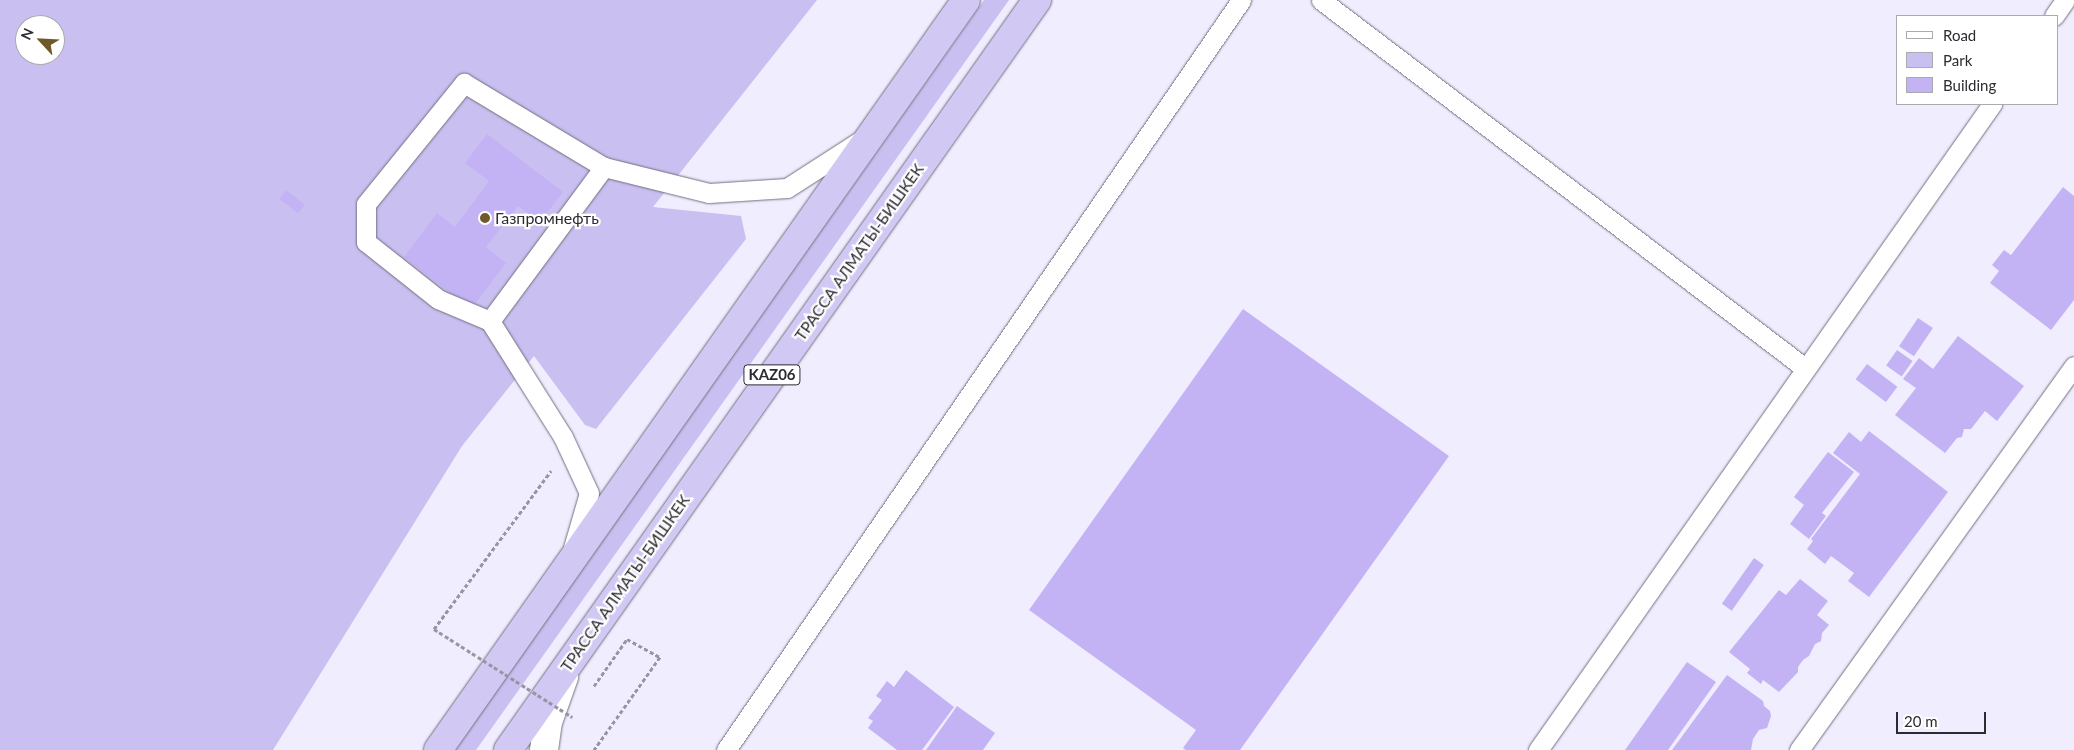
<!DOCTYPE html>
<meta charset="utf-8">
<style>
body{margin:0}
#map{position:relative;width:2074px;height:750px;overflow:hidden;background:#f0edff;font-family:Lato,sans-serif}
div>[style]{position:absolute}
.green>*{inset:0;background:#cabff1}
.building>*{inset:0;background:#c3b3f5;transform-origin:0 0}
.path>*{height:3px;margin-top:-1.5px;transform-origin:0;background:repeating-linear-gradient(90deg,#9795a1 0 4px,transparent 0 6.5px)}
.roads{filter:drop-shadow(0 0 1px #726f7e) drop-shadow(0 0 1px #726f7e)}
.lane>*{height:19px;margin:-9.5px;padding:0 9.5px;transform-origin:9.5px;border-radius:9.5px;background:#fff}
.street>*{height:28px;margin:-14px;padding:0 14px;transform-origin:14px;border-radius:14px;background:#fff}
.highway>*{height:28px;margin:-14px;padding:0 14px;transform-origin:14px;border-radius:14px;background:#d2c8f4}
.path-bridge>*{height:3px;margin-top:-1.5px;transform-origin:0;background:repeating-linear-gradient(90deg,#9795a1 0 4px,transparent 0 6.5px)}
.dots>*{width:14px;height:14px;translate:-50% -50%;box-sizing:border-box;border:2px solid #fff;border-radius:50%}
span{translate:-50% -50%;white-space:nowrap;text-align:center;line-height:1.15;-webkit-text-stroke:4.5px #fff;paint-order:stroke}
.shield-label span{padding:1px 4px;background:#fff;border:1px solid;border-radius:4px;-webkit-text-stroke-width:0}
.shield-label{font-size:15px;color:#2c2b31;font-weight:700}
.poi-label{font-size:16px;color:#2c2b31}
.left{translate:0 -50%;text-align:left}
.street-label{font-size:16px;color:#2c2b31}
.legend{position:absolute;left:1896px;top:15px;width:162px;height:90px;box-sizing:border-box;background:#fff;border:1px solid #abaaad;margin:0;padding:6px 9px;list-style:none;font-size:15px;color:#2c2b31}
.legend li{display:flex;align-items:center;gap:10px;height:25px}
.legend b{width:25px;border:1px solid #abaaad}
.north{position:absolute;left:15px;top:15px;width:50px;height:50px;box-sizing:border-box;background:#fff;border:1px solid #abaaad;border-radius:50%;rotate:295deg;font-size:14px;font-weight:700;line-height:20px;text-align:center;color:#2c2b31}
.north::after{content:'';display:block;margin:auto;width:18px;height:22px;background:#6f5929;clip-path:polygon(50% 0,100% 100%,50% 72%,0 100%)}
.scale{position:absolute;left:1896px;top:712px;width:90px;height:22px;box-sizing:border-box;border:2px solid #2c2b31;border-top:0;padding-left:6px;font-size:15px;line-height:18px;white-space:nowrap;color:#2c2b31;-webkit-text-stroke:4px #fff;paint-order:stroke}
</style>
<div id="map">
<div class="green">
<i style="clip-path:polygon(evenodd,0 0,817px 0,653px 207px,741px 216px,746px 239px,596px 429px,585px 425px,534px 356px,462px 446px,273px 750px,0 750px,0 0,25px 25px,55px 25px,55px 55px,25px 55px,25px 25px)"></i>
<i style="clip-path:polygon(984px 0,1009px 0,476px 750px,455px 750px)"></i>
</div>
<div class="building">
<i style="clip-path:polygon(487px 134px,563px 192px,540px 222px,518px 206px,486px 247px,506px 263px,471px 309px,404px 257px,437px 213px,455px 227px,489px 181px,465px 163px)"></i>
<i style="clip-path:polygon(2063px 187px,2074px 196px,2074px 300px,2051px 330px,1990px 283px,1999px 271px,1992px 265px,2004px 250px,2011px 255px)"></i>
<i style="left:286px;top:190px;width:24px;height:11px;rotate:38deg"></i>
<i style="clip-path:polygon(1243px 309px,1449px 456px,1240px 750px,1186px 750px,1183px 748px,1196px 730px,1029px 610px)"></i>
<i style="left:1918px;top:318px;width:18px;height:34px;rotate:34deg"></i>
<i style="clip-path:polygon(1958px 336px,2024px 386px,1997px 421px,1985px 411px,1971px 429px,1964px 429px,1962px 437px,1957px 438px,1945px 453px,1895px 415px,1916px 388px,1903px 379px,1919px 358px,1933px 369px)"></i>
<i style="left:1897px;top:350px;width:19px;height:19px;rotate:35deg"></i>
<i style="left:1867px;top:364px;width:38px;height:19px;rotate:37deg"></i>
<i style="clip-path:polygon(1869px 431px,1948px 492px,1869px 597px,1848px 581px,1854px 573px,1831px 556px,1825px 564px,1807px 549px,1813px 541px,1811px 539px,1860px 474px,1833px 453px,1849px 432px,1861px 442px)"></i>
<i style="clip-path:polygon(1828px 452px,1854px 472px,1822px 513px,1826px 516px,1809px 539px,1790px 524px,1804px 505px,1794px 497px)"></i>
<i style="left:1754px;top:558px;width:12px;height:56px;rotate:35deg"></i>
<i style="clip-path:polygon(1800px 579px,1828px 601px,1817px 615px,1829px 625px,1822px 633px,1821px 641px,1815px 644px,1809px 656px,1803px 660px,1798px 667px,1798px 672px,1779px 692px,1763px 680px,1761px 684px,1747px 673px,1750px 669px,1729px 652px,1779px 590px,1786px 595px)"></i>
<i style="clip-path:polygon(1687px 662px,1716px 682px,1668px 750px,1625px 750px)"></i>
<i style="clip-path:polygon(906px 670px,954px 707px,922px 750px,897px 750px,868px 728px,873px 721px,868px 718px,882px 700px,876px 696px,887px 681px,894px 687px)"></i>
<i style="clip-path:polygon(1727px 675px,1763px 701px,1764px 706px,1770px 711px,1771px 716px,1767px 728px,1759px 730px,1753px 739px,1751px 750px,1672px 750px)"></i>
<i style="clip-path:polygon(957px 706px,995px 733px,983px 750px,926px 750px)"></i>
</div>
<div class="path">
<i style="left:434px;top:629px;width:197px;rotate:-53.5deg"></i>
<i style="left:594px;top:686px;width:57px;rotate:-54.9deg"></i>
<i style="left:627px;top:639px;width:38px;rotate:29deg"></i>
<i style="left:660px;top:657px;width:114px;rotate:125.4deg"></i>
</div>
<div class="roads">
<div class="lane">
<i style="left:1321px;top:0;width:608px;rotate:37.25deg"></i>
<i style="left:2054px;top:16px;width:19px;rotate:-55deg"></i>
<i style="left:490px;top:321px;width:56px;rotate:-157.1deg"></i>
<i style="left:438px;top:299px;width:92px;rotate:-141.6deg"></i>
<i style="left:366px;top:242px;width:38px;rotate:-90deg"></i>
<i style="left:366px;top:204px;width:156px;rotate:-51deg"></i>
<i style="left:464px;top:83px;width:163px;rotate:31deg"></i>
<i style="left:573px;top:548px;width:57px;rotate:-73.8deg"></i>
<i style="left:589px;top:493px;width:62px;rotate:-114.9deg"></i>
<i style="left:563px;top:437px;width:137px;rotate:-122.2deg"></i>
<i style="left:490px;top:321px;width:192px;rotate:-53.5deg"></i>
<i style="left:604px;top:167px;width:108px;rotate:13.9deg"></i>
<i style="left:709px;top:193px;width:78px;rotate:-3.7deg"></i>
<i style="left:787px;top:188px;width:90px;rotate:-32.8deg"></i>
<i style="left:726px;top:750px;width:910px;rotate:-55.52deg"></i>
<i style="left:1538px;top:750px;width:790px;rotate:-54.9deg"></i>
<i style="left:1799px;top:750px;width:472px;rotate:-54.4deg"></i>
</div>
<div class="street">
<i style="left:544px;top:750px;width:28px;rotate:-82deg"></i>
<i style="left:548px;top:722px;width:48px;rotate:-70.4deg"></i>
</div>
<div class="highway">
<i style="left:438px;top:750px;width:917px;rotate:-54.85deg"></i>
<i style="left:508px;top:750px;width:918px;rotate:-54.8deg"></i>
</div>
</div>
<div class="path-bridge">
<i style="left:434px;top:629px;width:164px;rotate:32.5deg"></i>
</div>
<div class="dots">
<i style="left:485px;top:218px;background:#6f5929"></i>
</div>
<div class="shield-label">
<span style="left:772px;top:375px">KАZ06</span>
</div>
<div class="poi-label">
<span class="left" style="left:495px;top:218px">Газпромнефть</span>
</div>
<div class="street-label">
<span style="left:859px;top:252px;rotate:-55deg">ТРАССА АЛМАТЫ-БИШКЕК</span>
<span style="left:625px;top:583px;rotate:-55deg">ТРАССА АЛМАТЫ-БИШКЕК</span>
</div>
<ul class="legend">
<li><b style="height:6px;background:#fff"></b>Road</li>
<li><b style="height:14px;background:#cabff1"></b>Park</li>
<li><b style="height:14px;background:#c3b3f5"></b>Building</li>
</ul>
<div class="north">N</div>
<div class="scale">20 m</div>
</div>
